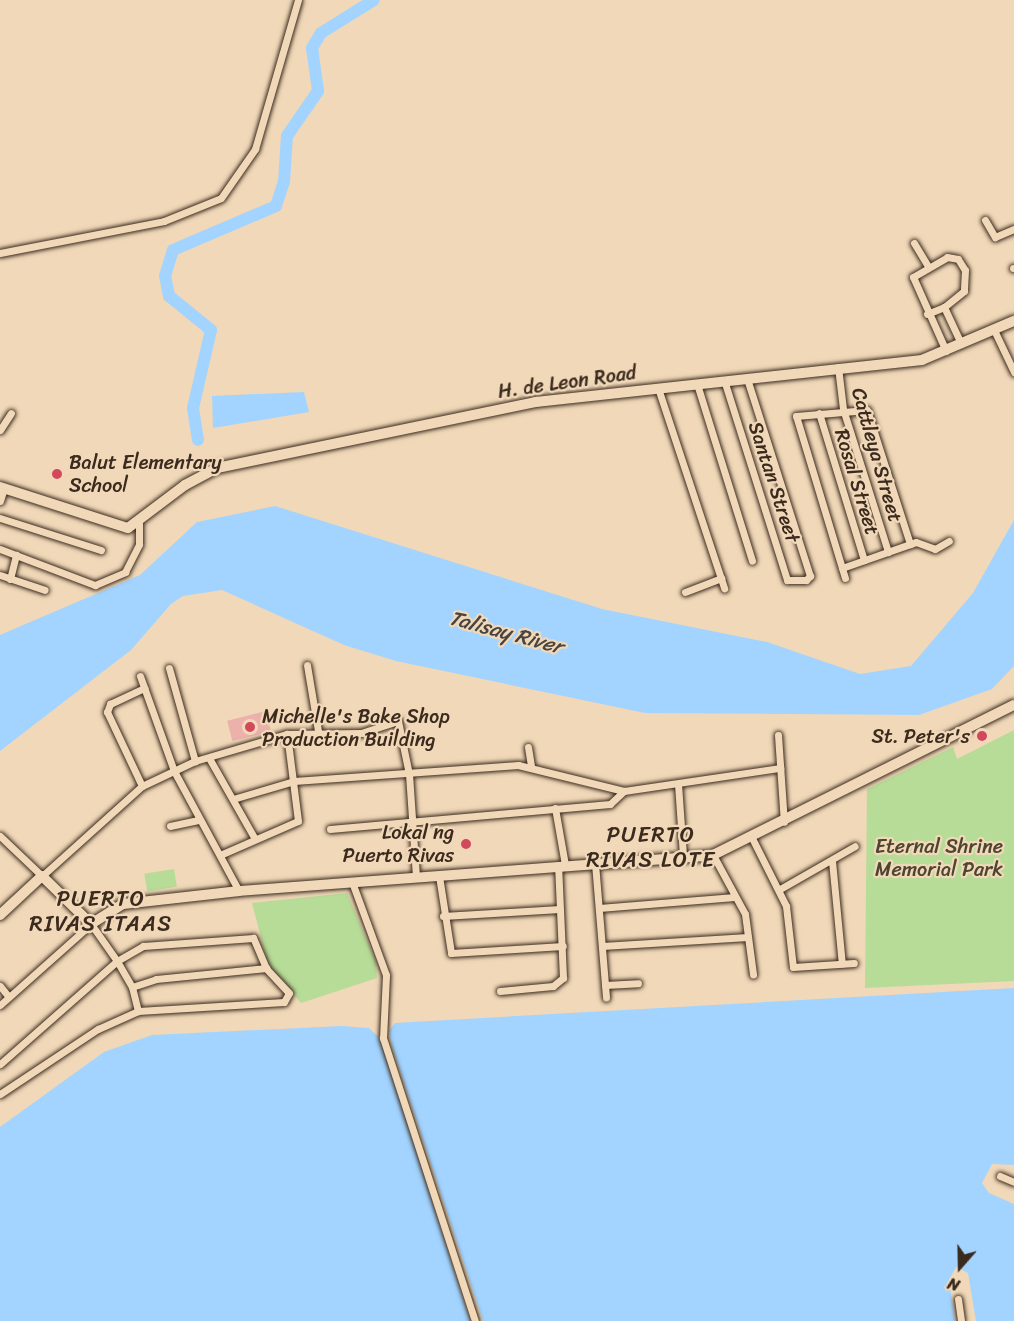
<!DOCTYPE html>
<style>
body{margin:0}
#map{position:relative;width:1014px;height:1321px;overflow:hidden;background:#f0d8b8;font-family:Sriracha,sans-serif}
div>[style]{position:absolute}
.green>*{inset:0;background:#b7dc97;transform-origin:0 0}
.water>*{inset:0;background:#a2d4ff}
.river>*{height:12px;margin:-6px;padding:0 6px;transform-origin:6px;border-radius:6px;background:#a2d4ff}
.building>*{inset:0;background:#ecb1ab;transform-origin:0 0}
.roads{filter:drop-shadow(0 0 2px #3b2a1e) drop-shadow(0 0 2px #3b2a1e)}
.street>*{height:7px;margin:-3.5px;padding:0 3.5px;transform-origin:3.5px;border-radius:3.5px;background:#f0d8b8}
.secondary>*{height:10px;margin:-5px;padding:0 5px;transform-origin:5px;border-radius:5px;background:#f0d8b8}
.dots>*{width:16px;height:16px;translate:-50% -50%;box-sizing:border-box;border:3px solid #f0d8b8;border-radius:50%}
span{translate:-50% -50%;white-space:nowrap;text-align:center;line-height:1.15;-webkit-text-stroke:4.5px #f0d8b8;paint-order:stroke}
.street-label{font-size:20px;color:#3b2a1e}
.poi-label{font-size:20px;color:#3b2a1e}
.left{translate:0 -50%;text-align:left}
.right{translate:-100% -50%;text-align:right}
.park-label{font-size:20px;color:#4e4530}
.water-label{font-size:21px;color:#4a4440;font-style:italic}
.quarter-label{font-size:22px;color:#3b2a1e;letter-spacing:1.5px}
.north{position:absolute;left:930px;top:1237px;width:60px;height:60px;-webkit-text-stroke:4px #f0d8b8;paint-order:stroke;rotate:200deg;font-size:16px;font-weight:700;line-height:24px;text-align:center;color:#3b2a1e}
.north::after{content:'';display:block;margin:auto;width:21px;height:27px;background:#3b2a1e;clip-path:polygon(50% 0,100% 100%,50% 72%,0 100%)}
</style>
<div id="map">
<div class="green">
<i style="clip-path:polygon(1014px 730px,1014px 981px,865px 988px,867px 789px,953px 747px,957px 759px)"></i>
<i style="left:174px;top:869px;width:18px;height:30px;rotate:81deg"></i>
<i style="clip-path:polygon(347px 893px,376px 962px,377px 978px,301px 1003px,268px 965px,252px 903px)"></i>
</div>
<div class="water">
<i style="clip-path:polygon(304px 392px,309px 412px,213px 428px,212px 396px)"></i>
<i style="clip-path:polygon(275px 506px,602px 609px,767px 642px,860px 674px,911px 666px,973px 593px,1014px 520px,1014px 666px,992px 689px,919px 715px,645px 713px,396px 661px,344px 645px,222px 590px,183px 596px,171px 604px,131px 650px,0 751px,0 635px,140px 575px,197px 522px)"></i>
<i style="clip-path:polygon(1014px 988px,1014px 1165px,992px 1164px,982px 1183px,989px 1193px,1014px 1204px,1014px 1321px,976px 1321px,968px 1273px,956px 1267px,949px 1280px,955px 1321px,483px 1321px,392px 1047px,389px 1031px,395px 1023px)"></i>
<i style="clip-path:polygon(342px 1026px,369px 1028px,381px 1039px,470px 1321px,0 1321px,0 1127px,104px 1052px,152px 1035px)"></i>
</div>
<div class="river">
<i style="left:198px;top:440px;width:32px;rotate:-99deg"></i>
<i style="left:193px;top:408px;width:80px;rotate:-77deg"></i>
<i style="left:211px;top:330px;width:54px;rotate:-141deg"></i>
<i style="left:169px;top:296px;width:20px;rotate:-101deg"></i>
<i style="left:165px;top:276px;width:27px;rotate:-73deg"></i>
<i style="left:173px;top:250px;width:112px;rotate:-23.1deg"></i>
<i style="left:276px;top:206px;width:25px;rotate:-72deg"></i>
<i style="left:284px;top:182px;width:46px;rotate:-86.3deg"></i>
<i style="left:287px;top:136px;width:55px;rotate:-55.4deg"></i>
<i style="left:318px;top:91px;width:43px;rotate:-97.9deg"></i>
<i style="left:312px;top:48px;width:17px;rotate:-59deg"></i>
<i style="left:321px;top:33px;width:62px;rotate:-31.9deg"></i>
</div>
<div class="building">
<i style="left:266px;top:711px;width:21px;height:40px;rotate:76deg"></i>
</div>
<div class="roads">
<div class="street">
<i style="left:985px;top:220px;width:20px;rotate:60deg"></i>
<i style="left:995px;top:237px;width:21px;rotate:-23deg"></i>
<i style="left:914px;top:243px;width:26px;rotate:59deg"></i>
<i style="left:0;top:253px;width:167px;rotate:-11deg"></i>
<i style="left:164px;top:221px;width:61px;rotate:-22deg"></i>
<i style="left:221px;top:198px;width:60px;rotate:-55.2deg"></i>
<i style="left:255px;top:149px;width:155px;rotate:-73.9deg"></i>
<i style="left:1013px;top:268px;width:1px"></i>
<i style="left:927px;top:314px;width:18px;rotate:-22deg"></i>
<i style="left:994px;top:330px;width:47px;rotate:64.5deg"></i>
<i style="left:946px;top:351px;width:81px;rotate:-114deg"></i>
<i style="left:913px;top:277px;width:39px;rotate:-30deg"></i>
<i style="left:947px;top:257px;width:11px;rotate:10deg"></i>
<i style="left:958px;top:259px;width:13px;rotate:58deg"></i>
<i style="left:965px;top:270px;width:21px;rotate:93deg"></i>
<i style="left:964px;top:291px;width:26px;rotate:141deg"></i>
<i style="left:944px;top:307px;width:40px;rotate:65deg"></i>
<i style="left:838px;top:367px;width:42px;rotate:83.2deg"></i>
<i style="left:843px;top:409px;width:150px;rotate:72.5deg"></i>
<i style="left:724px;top:380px;width:210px;rotate:72.5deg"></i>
<i style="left:787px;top:580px;width:19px"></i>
<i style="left:806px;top:580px;width:6px;rotate:-45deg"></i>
<i style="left:810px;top:576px;width:208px;rotate:-107.7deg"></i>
<i style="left:697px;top:384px;width:185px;rotate:72.7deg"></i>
<i style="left:658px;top:388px;width:211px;rotate:71.7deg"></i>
<i style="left:819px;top:413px;width:154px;rotate:73deg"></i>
<i style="left:0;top:430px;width:20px;rotate:-57deg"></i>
<i style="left:0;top:501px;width:14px;rotate:-73deg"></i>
<i style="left:0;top:518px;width:106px;rotate:17.6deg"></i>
<i style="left:0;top:549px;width:102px;rotate:20.8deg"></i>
<i style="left:95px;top:585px;width:33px;rotate:-23deg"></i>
<i style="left:125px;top:572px;width:31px;rotate:-63deg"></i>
<i style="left:139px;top:544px;width:22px;rotate:-90deg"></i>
<i style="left:842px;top:568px;width:78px;rotate:-19.4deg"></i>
<i style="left:916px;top:542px;width:20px;rotate:20deg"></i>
<i style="left:935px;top:549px;width:16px;rotate:-30deg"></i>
<i style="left:0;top:575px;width:47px;rotate:18.4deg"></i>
<i style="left:845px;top:578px;width:169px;rotate:-106.8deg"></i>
<i style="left:796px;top:416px;width:71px;rotate:-4.8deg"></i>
<i style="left:867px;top:410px;width:141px;rotate:72.2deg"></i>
<i style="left:10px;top:579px;width:25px;rotate:-76deg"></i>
<i style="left:685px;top:592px;width:39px;rotate:-21deg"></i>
<i style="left:307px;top:665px;width:67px;rotate:80.5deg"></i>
<i style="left:169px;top:668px;width:97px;rotate:74.4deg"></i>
<i style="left:140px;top:676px;width:101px;rotate:70.3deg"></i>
<i style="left:174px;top:771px;width:136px;rotate:61.6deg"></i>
<i style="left:778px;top:735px;width:87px;rotate:86.1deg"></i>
<i style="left:528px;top:747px;width:19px;rotate:81deg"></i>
<i style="left:209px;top:758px;width:93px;rotate:60.4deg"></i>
<i style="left:678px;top:784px;width:72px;rotate:86deg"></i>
<i style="left:142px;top:786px;width:82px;rotate:-115.3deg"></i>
<i style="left:107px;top:712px;width:9px;rotate:-69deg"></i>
<i style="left:110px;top:704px;width:38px;rotate:-25deg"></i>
<i style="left:233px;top:799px;width:64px;rotate:-16.4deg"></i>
<i style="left:294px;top:781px;width:225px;rotate:-4.1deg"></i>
<i style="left:518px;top:765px;width:109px;rotate:13.8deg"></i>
<i style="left:555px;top:808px;width:58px;rotate:80deg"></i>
<i style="left:170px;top:826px;width:30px;rotate:-12deg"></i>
<i style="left:330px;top:829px;width:281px;rotate:-5.1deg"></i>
<i style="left:610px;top:804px;width:19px;rotate:-43deg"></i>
<i style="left:624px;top:791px;width:158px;rotate:-8.4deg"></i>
<i style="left:0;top:836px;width:58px;rotate:43.6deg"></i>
<i style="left:42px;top:876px;width:135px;rotate:-42deg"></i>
<i style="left:142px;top:786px;width:59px;rotate:-25.3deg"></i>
<i style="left:195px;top:761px;width:96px;rotate:-16.4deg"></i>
<i style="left:287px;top:734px;width:74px;rotate:-0.8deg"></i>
<i style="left:361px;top:733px;width:39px;rotate:-18deg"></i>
<i style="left:398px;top:721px;width:54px;rotate:78.3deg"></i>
<i style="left:409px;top:774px;width:103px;rotate:86.1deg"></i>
<i style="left:753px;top:840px;width:74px;rotate:63.4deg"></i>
<i style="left:786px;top:906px;width:61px;rotate:83.5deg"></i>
<i style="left:793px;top:967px;width:61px;rotate:-3.8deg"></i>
<i style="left:220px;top:855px;width:85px;rotate:-23.6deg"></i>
<i style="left:298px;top:821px;width:88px;rotate:-97.2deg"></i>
<i style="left:713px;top:855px;width:67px;rotate:61.5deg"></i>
<i style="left:745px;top:914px;width:61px;rotate:82.4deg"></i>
<i style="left:832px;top:861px;width:103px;rotate:84.5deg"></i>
<i style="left:595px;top:863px;width:135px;rotate:85.3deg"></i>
<i style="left:439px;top:876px;width:78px;rotate:81.1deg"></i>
<i style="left:451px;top:953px;width:112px;rotate:-3.6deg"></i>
<i style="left:352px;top:882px;width:99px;rotate:69.9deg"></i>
<i style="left:386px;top:975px;width:63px;rotate:92.7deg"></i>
<i style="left:383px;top:1038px;width:298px;rotate:72deg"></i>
<i style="left:780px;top:889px;width:86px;rotate:-29.8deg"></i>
<i style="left:599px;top:908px;width:136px;rotate:-4.6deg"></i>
<i style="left:443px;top:916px;width:117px;rotate:-3.4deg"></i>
<i style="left:602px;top:946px;width:146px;rotate:-3.5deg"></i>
<i style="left:605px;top:985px;width:33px;rotate:-3deg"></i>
<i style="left:0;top:986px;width:14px;rotate:51deg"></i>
<i style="left:132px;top:987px;width:25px;rotate:-18deg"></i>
<i style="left:156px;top:979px;width:111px;rotate:-5.7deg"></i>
<i style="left:500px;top:991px;width:53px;rotate:-5.4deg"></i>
<i style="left:553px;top:986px;width:13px;rotate:-39deg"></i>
<i style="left:563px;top:978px;width:113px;rotate:-92.5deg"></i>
<i style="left:0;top:1005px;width:122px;rotate:-41.7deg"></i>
<i style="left:91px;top:924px;width:45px;rotate:54.9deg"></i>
<i style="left:117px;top:961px;width:156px;rotate:138.6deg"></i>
<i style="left:0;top:1094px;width:118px;rotate:-33.6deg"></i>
<i style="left:98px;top:1029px;width:44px;rotate:-24.2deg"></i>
<i style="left:138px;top:1011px;width:146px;rotate:-3.5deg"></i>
<i style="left:284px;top:1002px;width:10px;rotate:-61deg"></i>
<i style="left:289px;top:993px;width:34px;rotate:-133deg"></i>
<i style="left:266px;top:968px;width:33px;rotate:-113deg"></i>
<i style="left:253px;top:938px;width:110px;rotate:175.8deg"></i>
<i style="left:143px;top:946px;width:30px;rotate:150deg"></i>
<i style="left:117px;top:961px;width:30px;rotate:60deg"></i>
<i style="left:132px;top:987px;width:25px;rotate:76deg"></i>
<i style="left:1000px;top:1176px;width:15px;rotate:23deg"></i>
<i style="left:958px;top:1299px;width:22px;rotate:82deg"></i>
</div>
<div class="secondary">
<i style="left:0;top:487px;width:134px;rotate:17.8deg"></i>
<i style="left:128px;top:528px;width:71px;rotate:-37deg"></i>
<i style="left:185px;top:485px;width:36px;rotate:-28deg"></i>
<i style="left:217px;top:468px;width:326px;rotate:-11.7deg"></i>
<i style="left:536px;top:402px;width:388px;rotate:-6.2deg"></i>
<i style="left:922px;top:360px;width:100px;rotate:-23deg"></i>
<i style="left:0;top:915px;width:57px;rotate:-42.9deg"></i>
<i style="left:42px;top:876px;width:69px;rotate:44.4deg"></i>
<i style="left:91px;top:924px;width:38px;rotate:-32deg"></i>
<i style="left:123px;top:904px;width:117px;rotate:-6.4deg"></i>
<i style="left:239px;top:891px;width:475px;rotate:-4.3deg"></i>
<i style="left:713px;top:855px;width:336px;rotate:-26.5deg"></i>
</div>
</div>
<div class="dots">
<i style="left:57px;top:474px;background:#d1495b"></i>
<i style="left:250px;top:727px;background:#d1495b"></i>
<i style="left:982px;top:736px;background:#d1495b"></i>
<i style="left:466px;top:844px;background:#d1495b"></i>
</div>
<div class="street-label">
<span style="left:567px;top:382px;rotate:-8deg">H. de Leon Road</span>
<span style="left:877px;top:455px;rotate:74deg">Cattleya Street</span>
<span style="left:774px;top:482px;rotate:72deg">Santan Street</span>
<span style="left:857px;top:482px;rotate:73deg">Rosal Street</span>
</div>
<div class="poi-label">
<span class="left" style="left:69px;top:474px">Balut Elementary<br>School</span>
<span class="left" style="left:262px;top:728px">Michelle's Bake Shop<br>Production Building</span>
<span class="right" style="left:970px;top:736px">St. Peter's</span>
<span class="right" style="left:454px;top:844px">Lokal ng<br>Puerto Rivas</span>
</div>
<div class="park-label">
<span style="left:939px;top:858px">Eternal Shrine<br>Memorial Park</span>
</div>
<div class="water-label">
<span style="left:506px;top:632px;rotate:15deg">Talisay River</span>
</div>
<div class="quarter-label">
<span style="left:651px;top:847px">PUERTO<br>RIVAS LOTE</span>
<span style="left:101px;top:911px">PUERTO<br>RIVAS ITAAS</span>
</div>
<div class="north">N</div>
</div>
